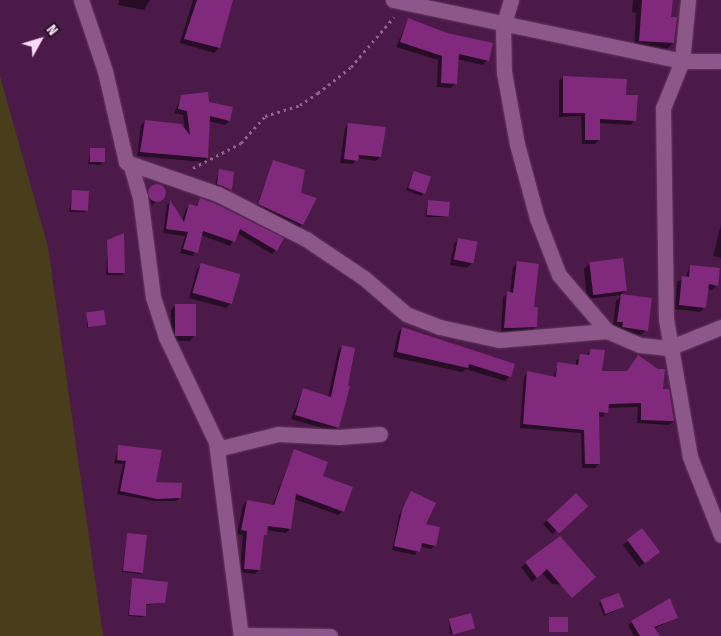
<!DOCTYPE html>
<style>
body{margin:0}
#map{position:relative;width:721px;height:636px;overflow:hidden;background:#4b1a48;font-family:"Fira Sans Condensed",sans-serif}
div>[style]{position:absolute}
.green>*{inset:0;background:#493d1b}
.shadow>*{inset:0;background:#0007}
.building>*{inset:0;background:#812a7d;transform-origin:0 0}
.round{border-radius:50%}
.path>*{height:3px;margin-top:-1.5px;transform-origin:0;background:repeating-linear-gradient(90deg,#8f658b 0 2.5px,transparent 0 6.5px)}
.roads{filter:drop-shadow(0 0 1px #643962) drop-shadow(0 0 1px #643962)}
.street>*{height:15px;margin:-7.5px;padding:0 7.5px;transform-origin:7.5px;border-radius:7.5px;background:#8d5789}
span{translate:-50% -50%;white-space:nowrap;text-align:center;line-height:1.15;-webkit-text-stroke:4px #251024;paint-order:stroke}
.north{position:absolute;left:15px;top:15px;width:50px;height:50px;-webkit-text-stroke:4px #251024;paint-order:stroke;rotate:51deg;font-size:14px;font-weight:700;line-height:20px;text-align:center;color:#fadbf6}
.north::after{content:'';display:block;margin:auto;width:18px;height:22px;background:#fadbf6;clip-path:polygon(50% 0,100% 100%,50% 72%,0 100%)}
</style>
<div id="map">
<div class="green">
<i style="clip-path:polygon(0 76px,48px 247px,103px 636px,0 636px)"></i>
</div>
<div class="shadow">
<i style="clip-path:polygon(119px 0,150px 0,144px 10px,118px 5px)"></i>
<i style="clip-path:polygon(193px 0,229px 0,219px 48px,214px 53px,180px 43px)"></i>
<i style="clip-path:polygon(633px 0,673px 0,670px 18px,673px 43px,667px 49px,634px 47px,636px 13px,632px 12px)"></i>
<i style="clip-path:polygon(408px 20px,487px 60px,483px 65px,457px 59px,456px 83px,451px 88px,437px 87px,438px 60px,396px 47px)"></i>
<i style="clip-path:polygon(563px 77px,625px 96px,635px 120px,631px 125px,599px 123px,599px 140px,595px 144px,582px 144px,581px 116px,559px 117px,559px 81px)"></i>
<i style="clip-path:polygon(182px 96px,208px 103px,229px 121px,225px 125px,208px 121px,207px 158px,203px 162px,137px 156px,141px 125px,145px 121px,185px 131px,183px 115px,174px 113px)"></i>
<i style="clip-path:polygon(349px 124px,380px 157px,376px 161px,357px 158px,353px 164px,340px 163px,345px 128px)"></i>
<i style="clip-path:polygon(91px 149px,102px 163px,100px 165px,88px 164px)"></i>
<i style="clip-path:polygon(273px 162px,299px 193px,302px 224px,299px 228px,256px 207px)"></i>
<i style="clip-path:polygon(219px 170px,233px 173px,228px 192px,215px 186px)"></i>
<i style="clip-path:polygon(414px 173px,423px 194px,421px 196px,406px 190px)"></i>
<i style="clip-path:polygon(159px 185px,166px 195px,152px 205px,146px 192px)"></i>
<i style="clip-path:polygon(73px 191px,87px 210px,84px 212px,69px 212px)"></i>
<i style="clip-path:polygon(200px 199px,276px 250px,272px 254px,237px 233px,230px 246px,201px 235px,193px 256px,180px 253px,185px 236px,163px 233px,167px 205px,170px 202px,182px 221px,186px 209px,190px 205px,195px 207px)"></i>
<i style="clip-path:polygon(428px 201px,448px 203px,447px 217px,425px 217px)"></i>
<i style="clip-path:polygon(721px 225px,721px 258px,713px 256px)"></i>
<i style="clip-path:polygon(459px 239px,472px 263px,467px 268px,450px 265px,454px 244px)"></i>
<i style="clip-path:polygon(108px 241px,124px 273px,121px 275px,106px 275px)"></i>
<i style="clip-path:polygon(517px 263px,536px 327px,531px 331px,501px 332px,503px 297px,510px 293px,513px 267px)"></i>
<i style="clip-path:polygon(202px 264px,231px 303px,226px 308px,189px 298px,197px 269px)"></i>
<i style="clip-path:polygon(589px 264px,626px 290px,621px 295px,587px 299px,584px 269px)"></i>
<i style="clip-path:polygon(690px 266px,717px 285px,712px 290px,707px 289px,705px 307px,700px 312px,675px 309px,677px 282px,685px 278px)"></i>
<i style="clip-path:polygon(621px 296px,646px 330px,641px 335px,618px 332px,619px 327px,613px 326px,616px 301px)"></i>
<i style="clip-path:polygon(176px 305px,195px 335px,190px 341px,171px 341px,171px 310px)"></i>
<i style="clip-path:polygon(87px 314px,104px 324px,87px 328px)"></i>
<i style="clip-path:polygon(402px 328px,510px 376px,505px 381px,466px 369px,462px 372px,393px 357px,398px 333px)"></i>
<i style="clip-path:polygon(342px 346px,338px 427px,333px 431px,291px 419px,303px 389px,328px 397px,338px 351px)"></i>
<i style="clip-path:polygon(590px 350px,601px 372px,668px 390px,673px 422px,669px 425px,637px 423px,638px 407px,607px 408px,603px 417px,598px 416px,599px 464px,595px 468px,582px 468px,581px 433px,520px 428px,524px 376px,528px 373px,553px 378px,558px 364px,576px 366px,576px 360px,586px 356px)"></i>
<i style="clip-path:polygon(119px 446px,154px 483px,180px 498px,176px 501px,153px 501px,117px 494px,123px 464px,114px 463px)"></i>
<i style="clip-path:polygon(294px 451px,322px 477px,343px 511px,338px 515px,294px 499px,290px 529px,286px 533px,266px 530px,262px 538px,259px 570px,255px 574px,240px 572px,243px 535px,237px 534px,243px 505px,247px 501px,272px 506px)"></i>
<i style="clip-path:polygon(411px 493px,435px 545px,431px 549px,420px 546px,415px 555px,392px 550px,399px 515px)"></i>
<i style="clip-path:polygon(576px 494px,582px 510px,552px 534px,543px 524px)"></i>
<i style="clip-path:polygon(642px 530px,653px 557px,639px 567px,623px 545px)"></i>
<i style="clip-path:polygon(127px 535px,143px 571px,141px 574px,122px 572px)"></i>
<i style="clip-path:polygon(560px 538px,572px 585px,552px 584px,542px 573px,532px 582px,521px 567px)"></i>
<i style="clip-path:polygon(132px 579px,164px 603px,145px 605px,143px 617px,128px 616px)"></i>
<i style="clip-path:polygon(601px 601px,623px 607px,604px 616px,599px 603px)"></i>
<i style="clip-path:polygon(677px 617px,654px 629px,658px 636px,634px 636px,628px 625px,632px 622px)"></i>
<i style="clip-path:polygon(449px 620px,473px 628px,450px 634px)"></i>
</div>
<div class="building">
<i style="clip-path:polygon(197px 0,233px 0,220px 48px,184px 39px)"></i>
<i style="clip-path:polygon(642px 0,673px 0,671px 17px,677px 17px,674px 43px,639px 41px)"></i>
<i style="clip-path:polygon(408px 18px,447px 33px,493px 43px,489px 61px,459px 54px,457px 84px,441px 83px,442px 56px,400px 42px)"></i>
<i style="clip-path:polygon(563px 76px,627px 79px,626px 95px,638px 95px,636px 121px,600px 119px,600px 140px,585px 140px,585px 113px,563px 113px)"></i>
<i style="clip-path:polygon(208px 92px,209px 102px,233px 107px,230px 121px,210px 116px,208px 158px,140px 152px,145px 120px,181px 124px,190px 135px,187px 111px,178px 109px,181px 95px)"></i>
<i style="clip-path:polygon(348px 123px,386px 127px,381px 157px,359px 155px,358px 161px,344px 159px)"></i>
<i style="left:90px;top:148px;width:15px;height:14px"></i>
<i style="clip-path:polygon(273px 160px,305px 170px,301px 193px,317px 198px,303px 225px,258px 204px)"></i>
<i style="clip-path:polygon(219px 169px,234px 172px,232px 190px,217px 184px)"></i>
<i style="left:414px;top:171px;width:18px;height:18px;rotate:19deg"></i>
<i class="round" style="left:148px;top:184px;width:18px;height:18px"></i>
<i style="left:72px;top:190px;width:17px;height:20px;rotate:3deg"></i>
<i style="clip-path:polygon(200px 198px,214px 203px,284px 238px,277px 251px,240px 229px,235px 242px,203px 231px,198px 253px,183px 249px,188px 232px,166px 229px,170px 200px,184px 222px,189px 204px,197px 206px)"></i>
<i style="left:428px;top:200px;width:22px;height:15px;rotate:5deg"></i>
<i style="clip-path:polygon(124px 233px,125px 273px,108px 273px,107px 240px)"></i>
<i style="left:458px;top:238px;width:20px;height:22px;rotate:11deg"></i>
<i style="left:623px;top:258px;width:33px;height:34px;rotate:83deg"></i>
<i style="clip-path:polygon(517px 261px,539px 264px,534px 307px,538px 307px,537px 327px,504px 328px,507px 291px,513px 293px)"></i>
<i style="left:201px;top:263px;width:41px;height:31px;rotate:16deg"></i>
<i style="clip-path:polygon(690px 265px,720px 268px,718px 286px,709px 284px,706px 308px,679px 305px,682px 276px,689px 277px)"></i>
<i style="clip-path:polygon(621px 294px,652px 298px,648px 331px,622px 327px,623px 322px,617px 322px)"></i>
<i style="left:175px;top:304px;width:21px;height:32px"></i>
<i style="left:104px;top:310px;width:15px;height:18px;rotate:82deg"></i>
<i style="clip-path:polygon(402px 327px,515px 364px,511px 377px,469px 364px,468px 368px,397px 352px)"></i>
<i style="clip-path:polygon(342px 345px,355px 348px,348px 386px,350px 386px,339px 428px,295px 415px,303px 388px,331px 397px)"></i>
<i style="clip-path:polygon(590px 349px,605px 350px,602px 371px,627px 371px,638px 355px,658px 369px,665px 369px,663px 389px,669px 389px,674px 421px,641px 420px,641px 403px,609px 404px,608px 413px,599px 412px,600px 464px,585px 464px,584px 430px,523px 424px,527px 371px,556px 377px,557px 362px,578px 365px,580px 354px,589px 355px)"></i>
<i style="clip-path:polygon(118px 445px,162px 450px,156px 482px,182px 483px,181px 498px,157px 499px,120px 491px,126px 461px,117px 460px)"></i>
<i style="clip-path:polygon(294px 449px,328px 462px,323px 476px,353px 487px,344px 512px,296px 494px,291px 529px,268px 526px,267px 535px,264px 535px,260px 570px,244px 569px,247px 531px,241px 530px,247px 500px,274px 505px)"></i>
<i style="clip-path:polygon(411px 491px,436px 503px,426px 524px,440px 527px,436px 546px,422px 543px,420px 552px,394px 546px,402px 510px)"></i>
<i style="left:576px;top:493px;width:18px;height:40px;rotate:47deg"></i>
<i style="left:642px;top:528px;width:30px;height:19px;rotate:53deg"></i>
<i style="left:127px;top:533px;width:20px;height:38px;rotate:6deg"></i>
<i style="clip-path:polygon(560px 536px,596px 577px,572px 598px,547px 569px,537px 578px,525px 562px)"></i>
<i style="clip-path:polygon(132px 578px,168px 582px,165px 603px,146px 604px,146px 616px,129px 615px)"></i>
<i style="left:619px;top:593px;width:15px;height:20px;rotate:70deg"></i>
<i style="clip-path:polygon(670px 598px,678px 618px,654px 627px,660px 636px,640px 636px,631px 621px)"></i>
<i style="left:471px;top:613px;width:16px;height:23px;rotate:75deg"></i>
<i style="left:568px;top:617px;width:15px;height:19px;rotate:90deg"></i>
</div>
<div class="path">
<i style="left:193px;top:168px;width:54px;rotate:-27.5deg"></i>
<i style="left:241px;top:143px;width:36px;rotate:-48deg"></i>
<i style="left:265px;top:116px;width:37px;rotate:-17deg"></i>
<i style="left:300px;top:105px;width:22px;rotate:-34deg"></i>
<i style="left:318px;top:93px;width:42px;rotate:-38.2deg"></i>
<i style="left:351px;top:67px;width:66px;rotate:-49.3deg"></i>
</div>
<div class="roads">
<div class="street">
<i style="left:81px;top:0;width:75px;rotate:71.3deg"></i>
<i style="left:105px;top:71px;width:93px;rotate:77deg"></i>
<i style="left:126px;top:162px;width:6px;rotate:39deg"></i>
<i style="left:131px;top:166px;width:32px;rotate:74deg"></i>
<i style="left:140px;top:197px;width:101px;rotate:82.6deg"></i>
<i style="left:153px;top:297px;width:42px;rotate:72deg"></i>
<i style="left:166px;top:337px;width:116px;rotate:64.5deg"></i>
<i style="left:216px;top:442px;width:196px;rotate:82.7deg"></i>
<i style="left:393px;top:0;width:295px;rotate:11.9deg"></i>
<i style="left:682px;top:61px;width:39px"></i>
<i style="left:511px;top:0;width:27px;rotate:107deg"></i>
<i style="left:503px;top:26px;width:46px;rotate:88.8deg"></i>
<i style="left:504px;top:72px;width:73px;rotate:79.8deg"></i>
<i style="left:517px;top:144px;width:77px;rotate:74.9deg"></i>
<i style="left:537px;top:218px;width:61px;rotate:68.9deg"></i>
<i style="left:559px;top:275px;width:74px;rotate:49.4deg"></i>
<i style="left:607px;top:331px;width:36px;rotate:23deg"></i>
<i style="left:640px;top:345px;width:29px;rotate:6deg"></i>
<i style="left:669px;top:348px;width:56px;rotate:-22deg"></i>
<i style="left:688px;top:0;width:61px;rotate:95.6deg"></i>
<i style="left:682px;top:61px;width:51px;rotate:112deg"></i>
<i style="left:663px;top:108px;width:211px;rotate:89.2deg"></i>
<i style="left:666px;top:319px;width:140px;rotate:80.1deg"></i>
<i style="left:690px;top:457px;width:84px;rotate:68.3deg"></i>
<i style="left:126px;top:162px;width:97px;rotate:19.2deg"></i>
<i style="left:218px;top:194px;width:99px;rotate:27.1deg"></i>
<i style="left:306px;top:239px;width:70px;rotate:33.9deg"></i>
<i style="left:364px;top:278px;width:55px;rotate:40.6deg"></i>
<i style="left:406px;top:314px;width:36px;rotate:21deg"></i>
<i style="left:440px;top:327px;width:60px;rotate:12.4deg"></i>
<i style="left:499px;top:340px;width:108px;rotate:-4.8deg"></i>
<i style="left:217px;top:449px;width:63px;rotate:-13.8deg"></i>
<i style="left:278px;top:434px;width:60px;rotate:2.9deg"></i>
<i style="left:338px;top:437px;width:42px;rotate:-4.1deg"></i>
<i style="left:241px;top:635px;width:89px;rotate:0.6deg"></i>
</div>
</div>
<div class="north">N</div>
</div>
